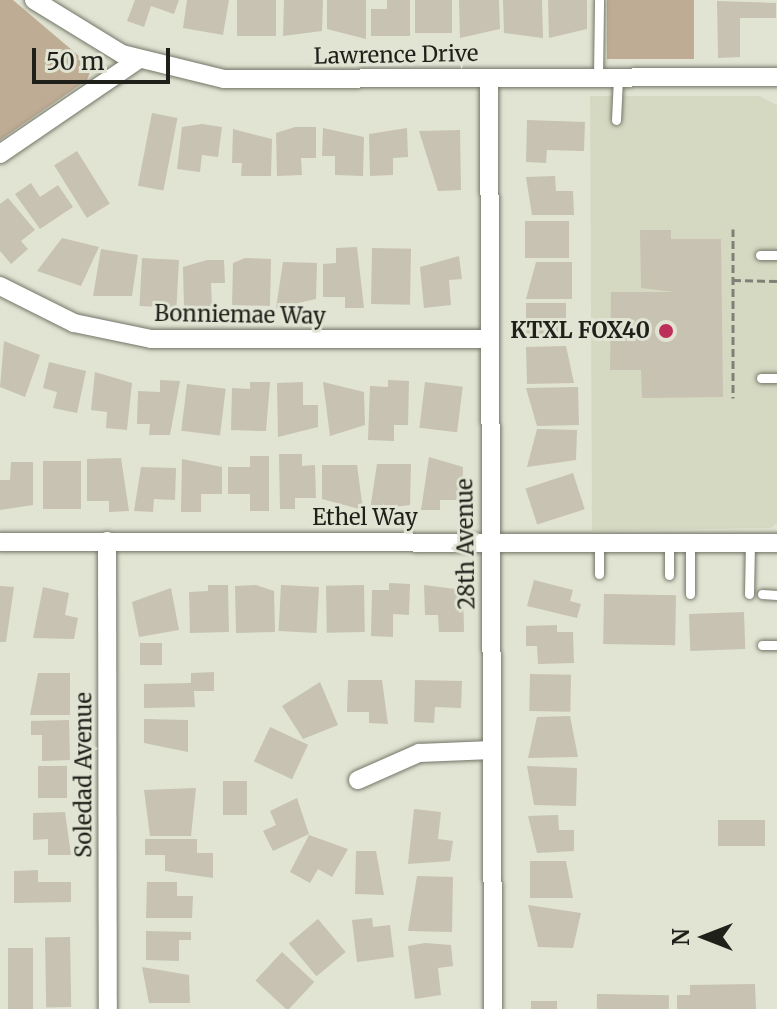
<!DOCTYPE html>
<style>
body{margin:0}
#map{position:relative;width:777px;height:1009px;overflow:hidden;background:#e1e4d3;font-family:Merriweather,serif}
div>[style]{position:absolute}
.built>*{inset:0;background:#d5d9c2}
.green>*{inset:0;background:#bfac95;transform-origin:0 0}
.building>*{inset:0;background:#c7c2b2;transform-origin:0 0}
.path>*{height:3px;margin-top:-1.5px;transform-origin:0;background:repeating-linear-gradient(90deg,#7f8176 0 8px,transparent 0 12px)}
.roads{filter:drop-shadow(0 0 2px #737667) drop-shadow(0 0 2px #737667)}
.lane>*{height:9px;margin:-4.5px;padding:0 4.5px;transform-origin:4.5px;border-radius:4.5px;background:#fff}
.street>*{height:18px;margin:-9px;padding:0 9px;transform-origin:9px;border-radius:9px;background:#fff}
.dots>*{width:22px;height:22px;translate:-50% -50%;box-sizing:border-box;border:4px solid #e1e4d3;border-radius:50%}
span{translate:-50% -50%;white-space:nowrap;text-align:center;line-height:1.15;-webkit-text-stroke:6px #e1e4d3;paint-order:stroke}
.street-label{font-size:22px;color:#1f201a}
.poi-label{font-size:22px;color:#1f201a;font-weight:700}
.right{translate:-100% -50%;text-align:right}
.north{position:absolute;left:665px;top:897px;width:80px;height:80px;-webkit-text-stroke:6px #e1e4d3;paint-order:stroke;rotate:270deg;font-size:22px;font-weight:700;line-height:32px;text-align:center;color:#1f201a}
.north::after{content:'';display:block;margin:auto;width:28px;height:36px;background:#1f201a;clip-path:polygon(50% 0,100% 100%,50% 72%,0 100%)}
.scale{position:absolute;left:32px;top:48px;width:138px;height:36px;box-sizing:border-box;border:4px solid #1f201a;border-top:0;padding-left:10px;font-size:24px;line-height:28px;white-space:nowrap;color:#1f201a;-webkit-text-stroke:6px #e1e4d3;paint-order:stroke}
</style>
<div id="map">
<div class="built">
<i style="clip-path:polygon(590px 96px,759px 96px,777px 105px,777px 523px,771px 528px,592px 531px)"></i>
</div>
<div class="green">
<i style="clip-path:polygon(0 0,13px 0,92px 67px,87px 80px,0 140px)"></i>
<i style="left:607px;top:0;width:87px;height:59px"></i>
</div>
<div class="building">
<i style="clip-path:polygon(135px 0,179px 0,174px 14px,151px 6px,144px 27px,127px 21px)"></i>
<i style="clip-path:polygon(187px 0,229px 0,223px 35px,183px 28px)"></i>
<i style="left:237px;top:0;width:39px;height:36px"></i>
<i style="clip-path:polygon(284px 0,323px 0,322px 31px,283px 36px)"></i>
<i style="clip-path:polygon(327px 0,366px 0,366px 39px,327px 29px)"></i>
<i style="clip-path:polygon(387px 0,410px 0,410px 36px,371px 36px,371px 9px,387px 9px)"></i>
<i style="left:415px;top:0;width:37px;height:33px"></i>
<i style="clip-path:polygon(459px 0,499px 0,500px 29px,460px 38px)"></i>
<i style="clip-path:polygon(503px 0,542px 0,543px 38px,504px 33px)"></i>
<i style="clip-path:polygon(548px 0,587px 0,587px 29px,549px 38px)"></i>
<i style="clip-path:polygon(717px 1px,776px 3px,776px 18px,740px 18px,740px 57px,718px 58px)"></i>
<i style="left:152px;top:113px;width:26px;height:74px;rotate:11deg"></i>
<i style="clip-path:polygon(527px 120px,585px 122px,584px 151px,547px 150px,546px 163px,526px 162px)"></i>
<i style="clip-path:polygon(202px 124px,222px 127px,218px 157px,202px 155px,200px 172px,177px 169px,182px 127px)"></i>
<i style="clip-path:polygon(295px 127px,316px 127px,316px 158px,301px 158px,302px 175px,277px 176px,276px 133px)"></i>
<i style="clip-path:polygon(323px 128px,364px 137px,363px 176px,335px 175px,335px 156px,322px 156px)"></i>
<i style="clip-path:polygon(407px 128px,408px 157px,393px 158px,393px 175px,370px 176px,369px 134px)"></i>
<i style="clip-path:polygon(233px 129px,272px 139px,271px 176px,241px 176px,242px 163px,232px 163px)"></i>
<i style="clip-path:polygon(460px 130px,461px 190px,438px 191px,419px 131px)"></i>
<i style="left:77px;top:151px;width:62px;height:27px;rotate:58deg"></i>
<i style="clip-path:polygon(555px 176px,556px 191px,573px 191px,574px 215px,532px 215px,526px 177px)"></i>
<i style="clip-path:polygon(31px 183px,40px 197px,58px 185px,73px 207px,40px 229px,15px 194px)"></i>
<i style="clip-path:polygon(8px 198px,35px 230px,21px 241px,28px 249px,11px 264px,0 251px,0 204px)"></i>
<i style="left:525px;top:221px;width:44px;height:37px"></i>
<i style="clip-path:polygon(640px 230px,671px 230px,671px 239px,721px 239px,723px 397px,642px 398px,641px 370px,610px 370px,611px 292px,674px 292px,641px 288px)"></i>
<i style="clip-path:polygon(62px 238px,99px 247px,81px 286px,37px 271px)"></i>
<i style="clip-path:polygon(357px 247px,364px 308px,345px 308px,345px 297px,323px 297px,323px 264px,336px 263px,336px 248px)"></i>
<i style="left:372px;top:248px;width:39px;height:56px;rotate:1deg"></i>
<i style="clip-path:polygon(101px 249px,138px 255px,132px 296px,93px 296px)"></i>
<i style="clip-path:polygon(459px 256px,462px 279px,449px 280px,451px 305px,424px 308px,420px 267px)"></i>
<i style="left:142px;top:258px;width:37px;height:48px;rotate:3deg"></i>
<i style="clip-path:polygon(245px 258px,271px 259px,270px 306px,232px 305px,233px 263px)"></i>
<i style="clip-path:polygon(207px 260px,224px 260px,225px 283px,211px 283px,212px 306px,184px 307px,183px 267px)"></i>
<i style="clip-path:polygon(283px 262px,317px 263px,316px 299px,276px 308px)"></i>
<i style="clip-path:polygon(536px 262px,572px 262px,572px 299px,526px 299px)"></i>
<i style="left:526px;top:303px;width:40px;height:38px"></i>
<i style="clip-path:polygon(4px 341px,40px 355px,25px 397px,0 387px)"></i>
<i style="clip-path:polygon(566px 346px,574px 383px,527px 384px,526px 347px)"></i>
<i style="clip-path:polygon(49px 362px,86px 371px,77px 413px,53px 408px,57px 392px,43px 388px)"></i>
<i style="clip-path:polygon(95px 372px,132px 383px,127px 430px,106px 428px,107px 412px,91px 410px)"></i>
<i style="clip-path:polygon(160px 380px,180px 381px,170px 435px,149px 435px,150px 424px,137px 424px,138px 391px,160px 392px)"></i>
<i style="clip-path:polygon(388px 380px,409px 381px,408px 425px,394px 425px,394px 441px,368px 440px,370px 386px,388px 387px)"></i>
<i style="clip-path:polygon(250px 382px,270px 382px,266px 431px,231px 430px,232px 388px,250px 389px)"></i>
<i style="clip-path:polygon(303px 382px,303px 405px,318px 405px,318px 427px,278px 437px,277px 383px)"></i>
<i style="clip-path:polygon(323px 382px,364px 392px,365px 425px,330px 436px)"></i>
<i style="left:425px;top:382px;width:38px;height:46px;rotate:7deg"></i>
<i style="left:187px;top:384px;width:39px;height:47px;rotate:7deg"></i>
<i style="clip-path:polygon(578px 387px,579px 425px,537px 426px,526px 388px)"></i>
<i style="clip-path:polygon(537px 429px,577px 430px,576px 460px,527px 467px)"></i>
<i style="clip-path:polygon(279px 454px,302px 454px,302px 466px,315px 465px,316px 498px,295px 498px,295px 509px,280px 509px)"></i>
<i style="clip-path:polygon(250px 456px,269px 456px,269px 511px,250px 511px,250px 494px,228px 494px,228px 467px,250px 467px)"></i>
<i style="clip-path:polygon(429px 457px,463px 467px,462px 500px,440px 500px,440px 510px,421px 510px)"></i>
<i style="clip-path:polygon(121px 458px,129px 511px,109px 512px,109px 501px,87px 501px,87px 459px)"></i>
<i style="clip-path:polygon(182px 459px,222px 467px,222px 494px,201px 494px,201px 512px,181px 512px)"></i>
<i style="left:43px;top:461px;width:38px;height:48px"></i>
<i style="clip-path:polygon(11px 462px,33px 462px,33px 505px,0 510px,0 480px,10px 480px)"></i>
<i style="clip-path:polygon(377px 464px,411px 464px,410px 505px,370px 510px)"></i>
<i style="clip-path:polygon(322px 465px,357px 465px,363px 510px,322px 499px)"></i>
<i style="clip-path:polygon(141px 467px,176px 468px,175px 500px,154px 499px,153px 512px,134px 511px)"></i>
<i style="left:573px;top:473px;width:38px;height:50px;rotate:72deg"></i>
<i style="clip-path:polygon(534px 580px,573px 590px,570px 601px,581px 604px,577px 618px,527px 606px)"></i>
<i style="clip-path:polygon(389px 583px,410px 584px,409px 615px,393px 614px,393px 637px,371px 636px,372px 590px,389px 590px)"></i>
<i style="clip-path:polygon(208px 585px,228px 585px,229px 632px,190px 633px,189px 592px,208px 591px)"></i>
<i style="clip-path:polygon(256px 585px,274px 591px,275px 632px,236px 633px,235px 586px)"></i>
<i style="left:281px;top:585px;width:38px;height:46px;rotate:3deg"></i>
<i style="left:364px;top:585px;width:47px;height:38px;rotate:89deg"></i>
<i style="clip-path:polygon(424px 585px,463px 590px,464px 632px,439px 632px,438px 615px,425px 615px)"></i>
<i style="clip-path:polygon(0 586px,14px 587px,6px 642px,0 642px)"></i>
<i style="clip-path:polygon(43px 587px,69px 593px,65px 615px,78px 618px,74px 639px,33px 638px)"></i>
<i style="clip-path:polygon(171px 588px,179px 630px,139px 637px,132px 602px)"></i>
<i style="left:604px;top:594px;width:72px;height:50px;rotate:1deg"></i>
<i style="left:744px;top:612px;width:37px;height:55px;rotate:88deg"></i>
<i style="clip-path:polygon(557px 625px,557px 632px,573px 632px,574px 663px,538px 664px,537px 646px,526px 646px,526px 626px)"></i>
<i style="left:140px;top:643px;width:22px;height:22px"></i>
<i style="clip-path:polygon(214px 672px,214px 691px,194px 691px,195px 707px,144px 708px,144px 684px,191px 683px,191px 673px)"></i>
<i style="clip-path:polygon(38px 673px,70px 673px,70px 715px,30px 715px)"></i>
<i style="left:530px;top:674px;width:41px;height:37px;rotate:1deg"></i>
<i style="clip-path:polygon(348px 680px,382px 680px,388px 724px,369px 723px,369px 712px,347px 712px)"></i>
<i style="clip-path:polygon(415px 680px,462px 681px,461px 708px,435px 707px,434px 723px,414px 722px)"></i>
<i style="clip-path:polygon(320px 682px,338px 725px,303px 739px,282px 706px)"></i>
<i style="clip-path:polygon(570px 716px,578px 757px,528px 758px,537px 717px)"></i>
<i style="clip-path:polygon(144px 719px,188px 720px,188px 752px,144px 743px)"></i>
<i style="clip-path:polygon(69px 720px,70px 760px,42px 761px,42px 735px,31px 735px,31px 721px)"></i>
<i style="left:270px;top:727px;width:42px;height:38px;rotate:25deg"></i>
<i style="left:67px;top:766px;width:32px;height:29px;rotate:90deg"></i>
<i style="clip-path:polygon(527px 766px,577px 768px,576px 806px,534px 805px)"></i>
<i style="left:223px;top:781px;width:24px;height:34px"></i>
<i style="clip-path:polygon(196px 788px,191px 836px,150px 836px,144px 790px)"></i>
<i style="clip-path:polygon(297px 798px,309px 834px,273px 851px,263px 831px,276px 825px,270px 811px)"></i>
<i style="clip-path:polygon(414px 809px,441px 812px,438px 839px,453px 841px,450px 861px,408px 864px)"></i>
<i style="clip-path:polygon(65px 812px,71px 855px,48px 855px,48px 839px,33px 840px,33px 813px)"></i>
<i style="clip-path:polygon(558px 815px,559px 830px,574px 830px,574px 851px,537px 853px,528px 816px)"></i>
<i style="left:718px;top:820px;width:47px;height:26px"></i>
<i style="clip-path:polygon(309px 835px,348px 849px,332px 877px,318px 869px,310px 883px,290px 872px)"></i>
<i style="clip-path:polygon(145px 839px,197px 839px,197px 853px,213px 853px,213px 878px,165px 871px,165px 855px,145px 855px)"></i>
<i style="clip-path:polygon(356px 851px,376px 851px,384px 895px,355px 894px)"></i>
<i style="clip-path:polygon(530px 861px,566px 861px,573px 898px,530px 898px)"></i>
<i style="clip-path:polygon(38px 870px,38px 882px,71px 882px,71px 902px,14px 903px,14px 871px)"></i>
<i style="clip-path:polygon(417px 876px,453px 877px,452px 932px,408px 931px)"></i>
<i style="clip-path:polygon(147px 882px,177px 882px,177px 896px,193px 896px,192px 918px,146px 918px)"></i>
<i style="clip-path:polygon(528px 905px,581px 913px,573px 948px,538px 947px)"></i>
<i style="clip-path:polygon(372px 918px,373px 927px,390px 925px,394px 957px,357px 962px,352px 920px)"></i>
<i style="left:318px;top:919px;width:43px;height:38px;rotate:50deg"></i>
<i style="clip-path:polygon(146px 931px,191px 932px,191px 940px,179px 940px,179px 961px,146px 960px)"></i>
<i style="left:70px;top:937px;width:70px;height:25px;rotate:89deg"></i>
<i style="clip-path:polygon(425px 943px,451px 945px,453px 966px,438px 968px,441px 995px,415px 999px,408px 946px)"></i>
<i style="left:8px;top:948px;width:25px;height:61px"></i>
<i style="left:282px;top:952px;width:44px;height:39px;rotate:43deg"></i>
<i style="clip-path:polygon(142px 967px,189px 975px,190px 1003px,149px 1003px)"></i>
<i style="clip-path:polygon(755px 984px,756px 1009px,677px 1009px,677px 995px,690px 995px,690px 985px)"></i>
<i style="left:597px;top:994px;width:72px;height:15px;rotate:1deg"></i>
<i style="left:557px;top:1001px;width:8px;height:26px;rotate:90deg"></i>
</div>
<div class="path">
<i style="left:733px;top:229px;width:169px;rotate:90deg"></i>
<i style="left:733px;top:280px;width:44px;rotate:1.3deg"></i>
</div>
<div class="roads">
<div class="lane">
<i style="left:598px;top:76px;width:76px;rotate:-89.2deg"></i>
<i style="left:616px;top:120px;width:43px;rotate:-87.3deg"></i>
<i style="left:760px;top:255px;width:17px"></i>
<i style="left:761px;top:378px;width:16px"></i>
<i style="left:599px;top:542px;width:32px;rotate:90deg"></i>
<i style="left:690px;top:542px;width:52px;rotate:90deg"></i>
<i style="left:669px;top:543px;width:32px;rotate:90deg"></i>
<i style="left:749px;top:594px;width:53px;rotate:-88.9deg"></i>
<i style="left:762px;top:594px;width:15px;rotate:4deg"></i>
<i style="left:762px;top:645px;width:15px"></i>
</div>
<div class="street">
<i style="left:34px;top:0;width:103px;rotate:31.5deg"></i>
<i style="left:122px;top:54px;width:105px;rotate:13.8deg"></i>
<i style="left:224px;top:79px;width:553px;rotate:-0.21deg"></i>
<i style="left:489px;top:78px;width:931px;rotate:89.75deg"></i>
<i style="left:0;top:154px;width:167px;rotate:-34.3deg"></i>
<i style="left:0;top:286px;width:83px;rotate:26.6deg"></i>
<i style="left:74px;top:323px;width:79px;rotate:11.7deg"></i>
<i style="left:151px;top:339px;width:338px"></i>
<i style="left:107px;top:541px;width:468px;rotate:89.9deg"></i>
<i style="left:0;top:542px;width:777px;rotate:0.07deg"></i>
<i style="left:358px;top:780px;width:67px;rotate:-23.9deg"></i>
<i style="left:419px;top:753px;width:73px;rotate:-2.4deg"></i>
</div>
</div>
<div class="dots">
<i style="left:666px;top:331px;background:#bd2e59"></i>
</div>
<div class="street-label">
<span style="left:396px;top:55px;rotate:-1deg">Lawrence Drive</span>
<span style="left:240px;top:315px;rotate:1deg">Bonniemae Way</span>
<span style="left:365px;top:518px">Ethel Way</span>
<span style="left:466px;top:544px;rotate:-91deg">28th Avenue</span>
<span style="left:84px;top:775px;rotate:-90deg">Soledad Avenue</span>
</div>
<div class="poi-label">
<span class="right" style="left:650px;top:331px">KTXL FOX40</span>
</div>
<div class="north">N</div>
<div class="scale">50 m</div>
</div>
